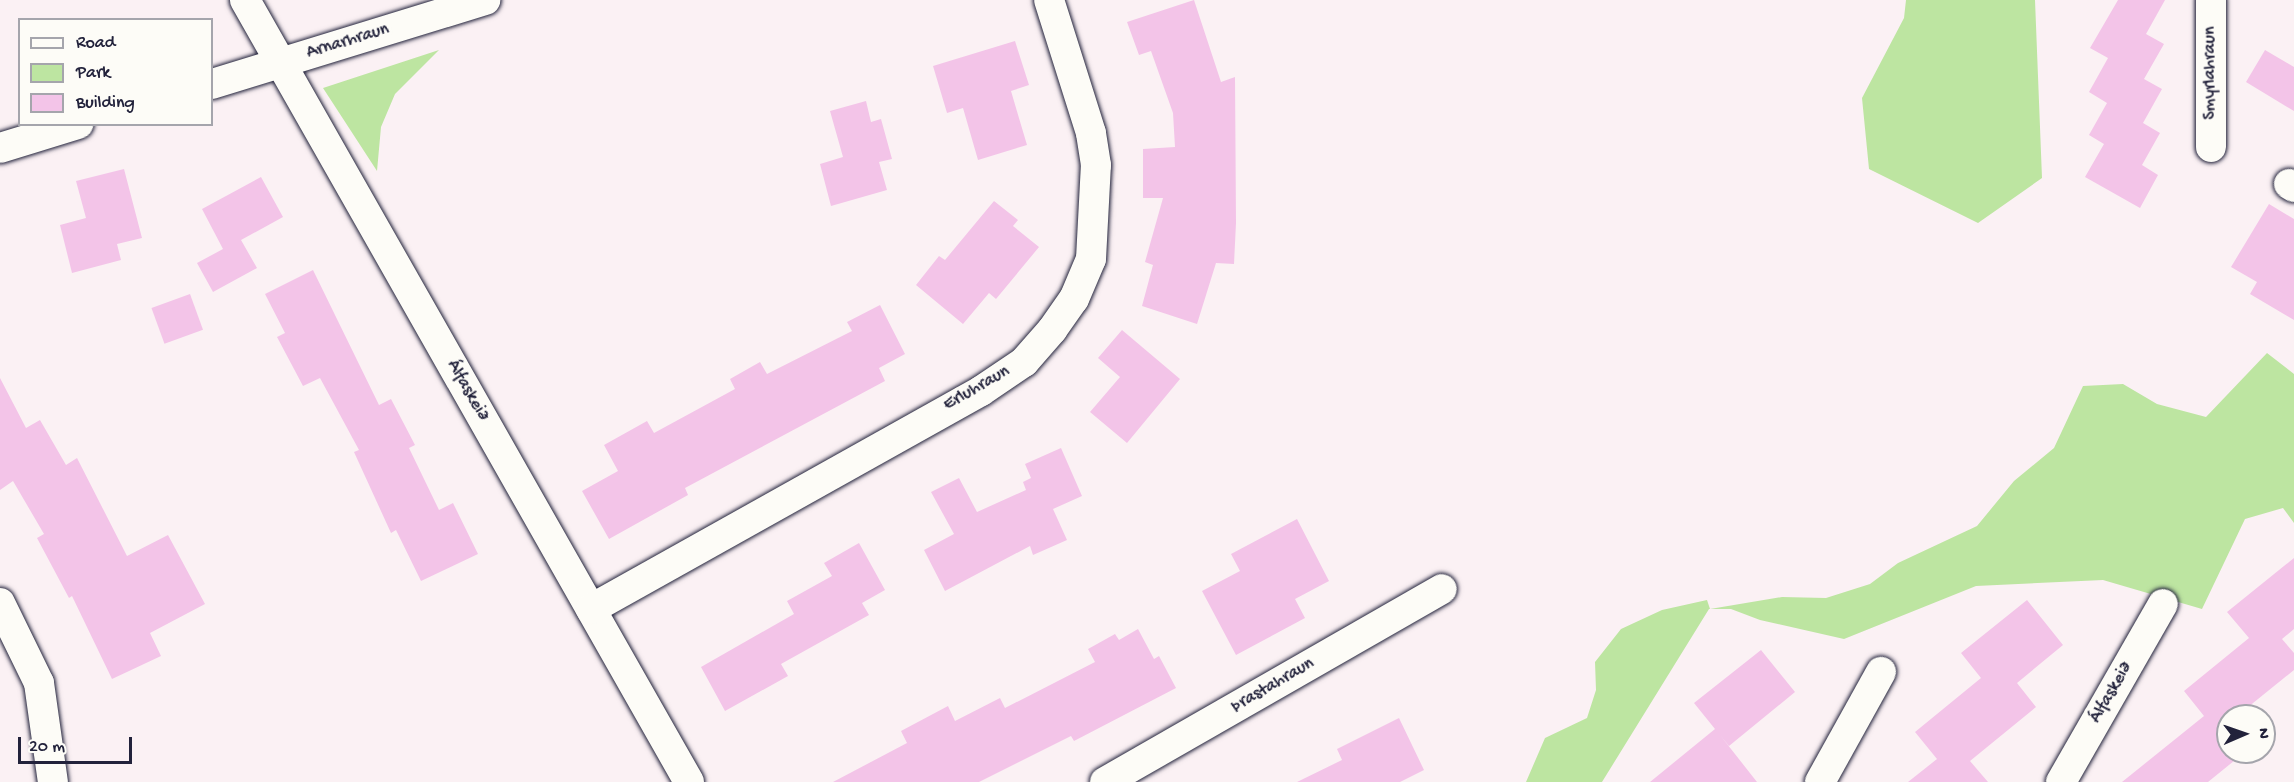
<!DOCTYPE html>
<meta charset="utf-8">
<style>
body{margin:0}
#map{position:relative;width:2294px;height:782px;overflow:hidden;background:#fbf1f4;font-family:"Gochi Hand",sans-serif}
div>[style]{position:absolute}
.green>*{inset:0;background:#bde5a1}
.building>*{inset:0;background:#f3c4e8;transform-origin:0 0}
.roads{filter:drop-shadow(0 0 2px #22223b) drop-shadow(0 0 2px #22223b)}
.street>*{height:30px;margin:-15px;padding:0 15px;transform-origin:15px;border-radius:15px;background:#fdfcf7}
span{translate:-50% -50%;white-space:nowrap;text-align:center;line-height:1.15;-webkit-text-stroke:6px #fdfcf7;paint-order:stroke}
.street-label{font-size:18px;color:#22223b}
.legend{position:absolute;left:18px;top:18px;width:195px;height:108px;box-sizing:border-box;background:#fdfcf7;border:2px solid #a5a5ac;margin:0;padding:8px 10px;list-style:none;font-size:18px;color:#22223b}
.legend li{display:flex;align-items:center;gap:12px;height:30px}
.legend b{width:30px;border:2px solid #a5a5ac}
.north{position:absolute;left:2216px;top:704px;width:60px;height:60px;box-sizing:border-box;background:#fdfcf7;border:2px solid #a5a5ac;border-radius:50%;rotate:88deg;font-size:16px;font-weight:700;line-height:24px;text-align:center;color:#22223b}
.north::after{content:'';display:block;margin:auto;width:21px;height:27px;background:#22223b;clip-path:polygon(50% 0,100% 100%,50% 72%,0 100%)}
.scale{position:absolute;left:18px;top:737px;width:114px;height:27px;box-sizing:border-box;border:3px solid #22223b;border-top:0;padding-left:8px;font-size:18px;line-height:21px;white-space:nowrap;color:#22223b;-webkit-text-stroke:4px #fdfcf7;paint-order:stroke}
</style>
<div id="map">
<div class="green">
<i style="clip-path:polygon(1906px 0,2035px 0,2042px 178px,1978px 223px,1869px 169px,1862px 98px,1904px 18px)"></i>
<i style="clip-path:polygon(439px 50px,395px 94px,381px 127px,377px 171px,323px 88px)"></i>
<i style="clip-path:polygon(2267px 353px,2294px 374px,2294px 523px,2283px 508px,2245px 519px,2202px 609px,2103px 580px,1976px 586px,1844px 639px,1760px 620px,1731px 609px,1709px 609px,1602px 782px,1526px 782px,1545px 738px,1587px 718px,1596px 690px,1595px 662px,1621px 629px,1662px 610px,1707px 600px,1710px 609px,1782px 597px,1826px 598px,1870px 584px,1898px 563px,1977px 526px,2014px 481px,2054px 448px,2083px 386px,2123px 384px,2157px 404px,2206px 417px)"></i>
</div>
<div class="building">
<i style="clip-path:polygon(1194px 0,1221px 82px,1235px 77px,1236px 223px,1234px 264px,1216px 263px,1197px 324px,1142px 306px,1153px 265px,1145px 262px,1163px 198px,1143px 198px,1143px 149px,1175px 147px,1173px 113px,1151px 51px,1139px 55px,1127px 22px)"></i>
<i style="clip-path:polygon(2118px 0,2165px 0,2146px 34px,2164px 44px,2144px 79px,2162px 89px,2143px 123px,2160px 133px,2142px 165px,2158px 175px,2140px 208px,2085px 177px,2104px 144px,2089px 135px,2107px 103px,2089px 92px,2108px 58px,2090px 48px)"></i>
<i style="clip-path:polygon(1015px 41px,1029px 85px,1011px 91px,1027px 145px,978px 160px,963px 108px,947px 113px,933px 66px)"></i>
<i style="clip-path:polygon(2265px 50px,2294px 67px,2294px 111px,2246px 82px)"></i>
<i style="clip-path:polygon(866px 101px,871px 122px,881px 119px,892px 159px,879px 162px,887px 190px,831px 206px,820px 164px,843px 157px,830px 111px)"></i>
<i style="clip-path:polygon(124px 169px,142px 238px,117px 244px,121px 260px,72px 273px,60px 225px,86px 218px,76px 181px)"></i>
<i style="clip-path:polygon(261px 177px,283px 217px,241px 240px,257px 268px,213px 292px,197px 263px,223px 249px,202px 209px)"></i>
<i style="clip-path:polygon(994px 201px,1018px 220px,1013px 226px,1039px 247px,996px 299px,989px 293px,963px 324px,916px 285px,939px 256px,945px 260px)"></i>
<i style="clip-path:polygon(2269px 204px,2294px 219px,2294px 320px,2250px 294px,2257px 282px,2231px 267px)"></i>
<i style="clip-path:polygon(313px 270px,379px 405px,391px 399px,415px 445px,409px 448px,439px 510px,453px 503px,478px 554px,421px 581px,396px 530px,391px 533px,354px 452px,359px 450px,320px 378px,303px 386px,277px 337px,285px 333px,265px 294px)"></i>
<i style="left:190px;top:294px;width:38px;height:41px;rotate:70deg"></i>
<i style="clip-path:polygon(880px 305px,905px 354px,879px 368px,885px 381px,685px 488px,688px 495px,609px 539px,582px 491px,618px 471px,604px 445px,647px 421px,654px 433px,735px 389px,730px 379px,760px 362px,767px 374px,852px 331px,847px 322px)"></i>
<i style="clip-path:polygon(1122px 330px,1180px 379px,1127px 443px,1090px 412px,1120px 377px,1098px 358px)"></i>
<i style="clip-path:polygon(0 378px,26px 428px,40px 420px,66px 465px,77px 458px,127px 556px,168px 535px,205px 604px,150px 633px,161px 656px,112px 679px,72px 596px,69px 598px,37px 538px,44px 534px,13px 481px,0 490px)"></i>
<i style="clip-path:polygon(1061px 448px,1082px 496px,1053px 509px,1067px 540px,1033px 555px,1030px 546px,945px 591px,924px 550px,954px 534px,931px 492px,959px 478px,977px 512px,1026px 490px,1023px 482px,1031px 478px,1025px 464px)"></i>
<i style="clip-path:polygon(1297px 519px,1329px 581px,1295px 599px,1305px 618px,1236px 655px,1202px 591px,1240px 571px,1231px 554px)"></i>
<i style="clip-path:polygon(859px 543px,885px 590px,862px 603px,869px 615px,781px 664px,788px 676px,725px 711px,701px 667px,794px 614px,787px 601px,832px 576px,824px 563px)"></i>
<i style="clip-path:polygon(2294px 558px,2294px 629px,2282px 639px,2294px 653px,2294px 670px,2237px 716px,2228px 716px,2228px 752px,2245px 752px,2208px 782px,2122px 782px,2204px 716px,2184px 691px,2249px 638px,2227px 612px)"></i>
<i style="clip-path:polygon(2027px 600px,2063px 645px,2017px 683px,2036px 707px,1970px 761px,1988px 782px,1908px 782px,1937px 759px,1915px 732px,1981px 678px,1961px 653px)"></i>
<i style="clip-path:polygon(1138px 629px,1154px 659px,1159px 656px,1176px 688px,1074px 741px,1071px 736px,979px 782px,833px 782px,907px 743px,901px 731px,948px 706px,955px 721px,1000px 698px,1005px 708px,1095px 662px,1088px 649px,1115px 634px,1119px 640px)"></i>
<i style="clip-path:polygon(1761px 650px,1795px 692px,1729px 746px,1720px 735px,1757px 782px,1650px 782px,1715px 729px,1694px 703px)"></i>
<i style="clip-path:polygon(1399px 718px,1424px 770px,1400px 782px,1297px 782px,1342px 760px,1337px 749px)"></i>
</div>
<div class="roads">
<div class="street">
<i style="left:245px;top:0;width:899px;rotate:60.41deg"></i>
<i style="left:212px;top:84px;width:286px;rotate:-17.1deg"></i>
<i style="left:2211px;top:147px;width:147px;rotate:-90deg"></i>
<i style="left:0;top:148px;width:82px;rotate:-17.1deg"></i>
<i style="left:2289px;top:184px;width:6px;rotate:31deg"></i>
<i style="left:0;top:603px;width:89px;rotate:64deg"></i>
<i style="left:39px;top:683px;width:100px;rotate:82deg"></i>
<i style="left:591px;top:609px;width:447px;rotate:-29.2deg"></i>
<i style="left:981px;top:391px;width:52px;rotate:-34deg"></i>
<i style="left:1024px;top:362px;width:43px;rotate:-48.8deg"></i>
<i style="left:1052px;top:330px;width:38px;rotate:-55deg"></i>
<i style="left:1074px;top:299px;width:43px;rotate:-67deg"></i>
<i style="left:1091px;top:259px;width:94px;rotate:-87deg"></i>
<i style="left:1096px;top:165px;width:32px;rotate:-99deg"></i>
<i style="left:1091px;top:133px;width:139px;rotate:-107.5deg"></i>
<i style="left:1105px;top:782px;width:388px;rotate:-29.8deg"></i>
<i style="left:1820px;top:782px;width:126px;rotate:-61deg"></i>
<i style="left:2061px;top:782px;width:205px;rotate:-60.2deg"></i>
</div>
</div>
<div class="street-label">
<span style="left:348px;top:42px;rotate:-17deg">Arnarhraun</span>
<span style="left:2211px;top:73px;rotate:-90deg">Smyrlahraun</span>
<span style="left:977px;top:389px;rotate:-30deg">Erluhraun</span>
<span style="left:467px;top:391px;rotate:60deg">Álfaskeið</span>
<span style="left:1273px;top:686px;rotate:-30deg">Þrastahraun</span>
<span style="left:2112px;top:693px;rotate:-60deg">Álfaskeið</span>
</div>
<ul class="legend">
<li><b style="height:8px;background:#fdfcf7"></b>Road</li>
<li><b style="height:16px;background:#bde5a1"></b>Park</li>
<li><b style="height:16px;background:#f3c4e8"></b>Building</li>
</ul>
<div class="north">N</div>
<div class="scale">20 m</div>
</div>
